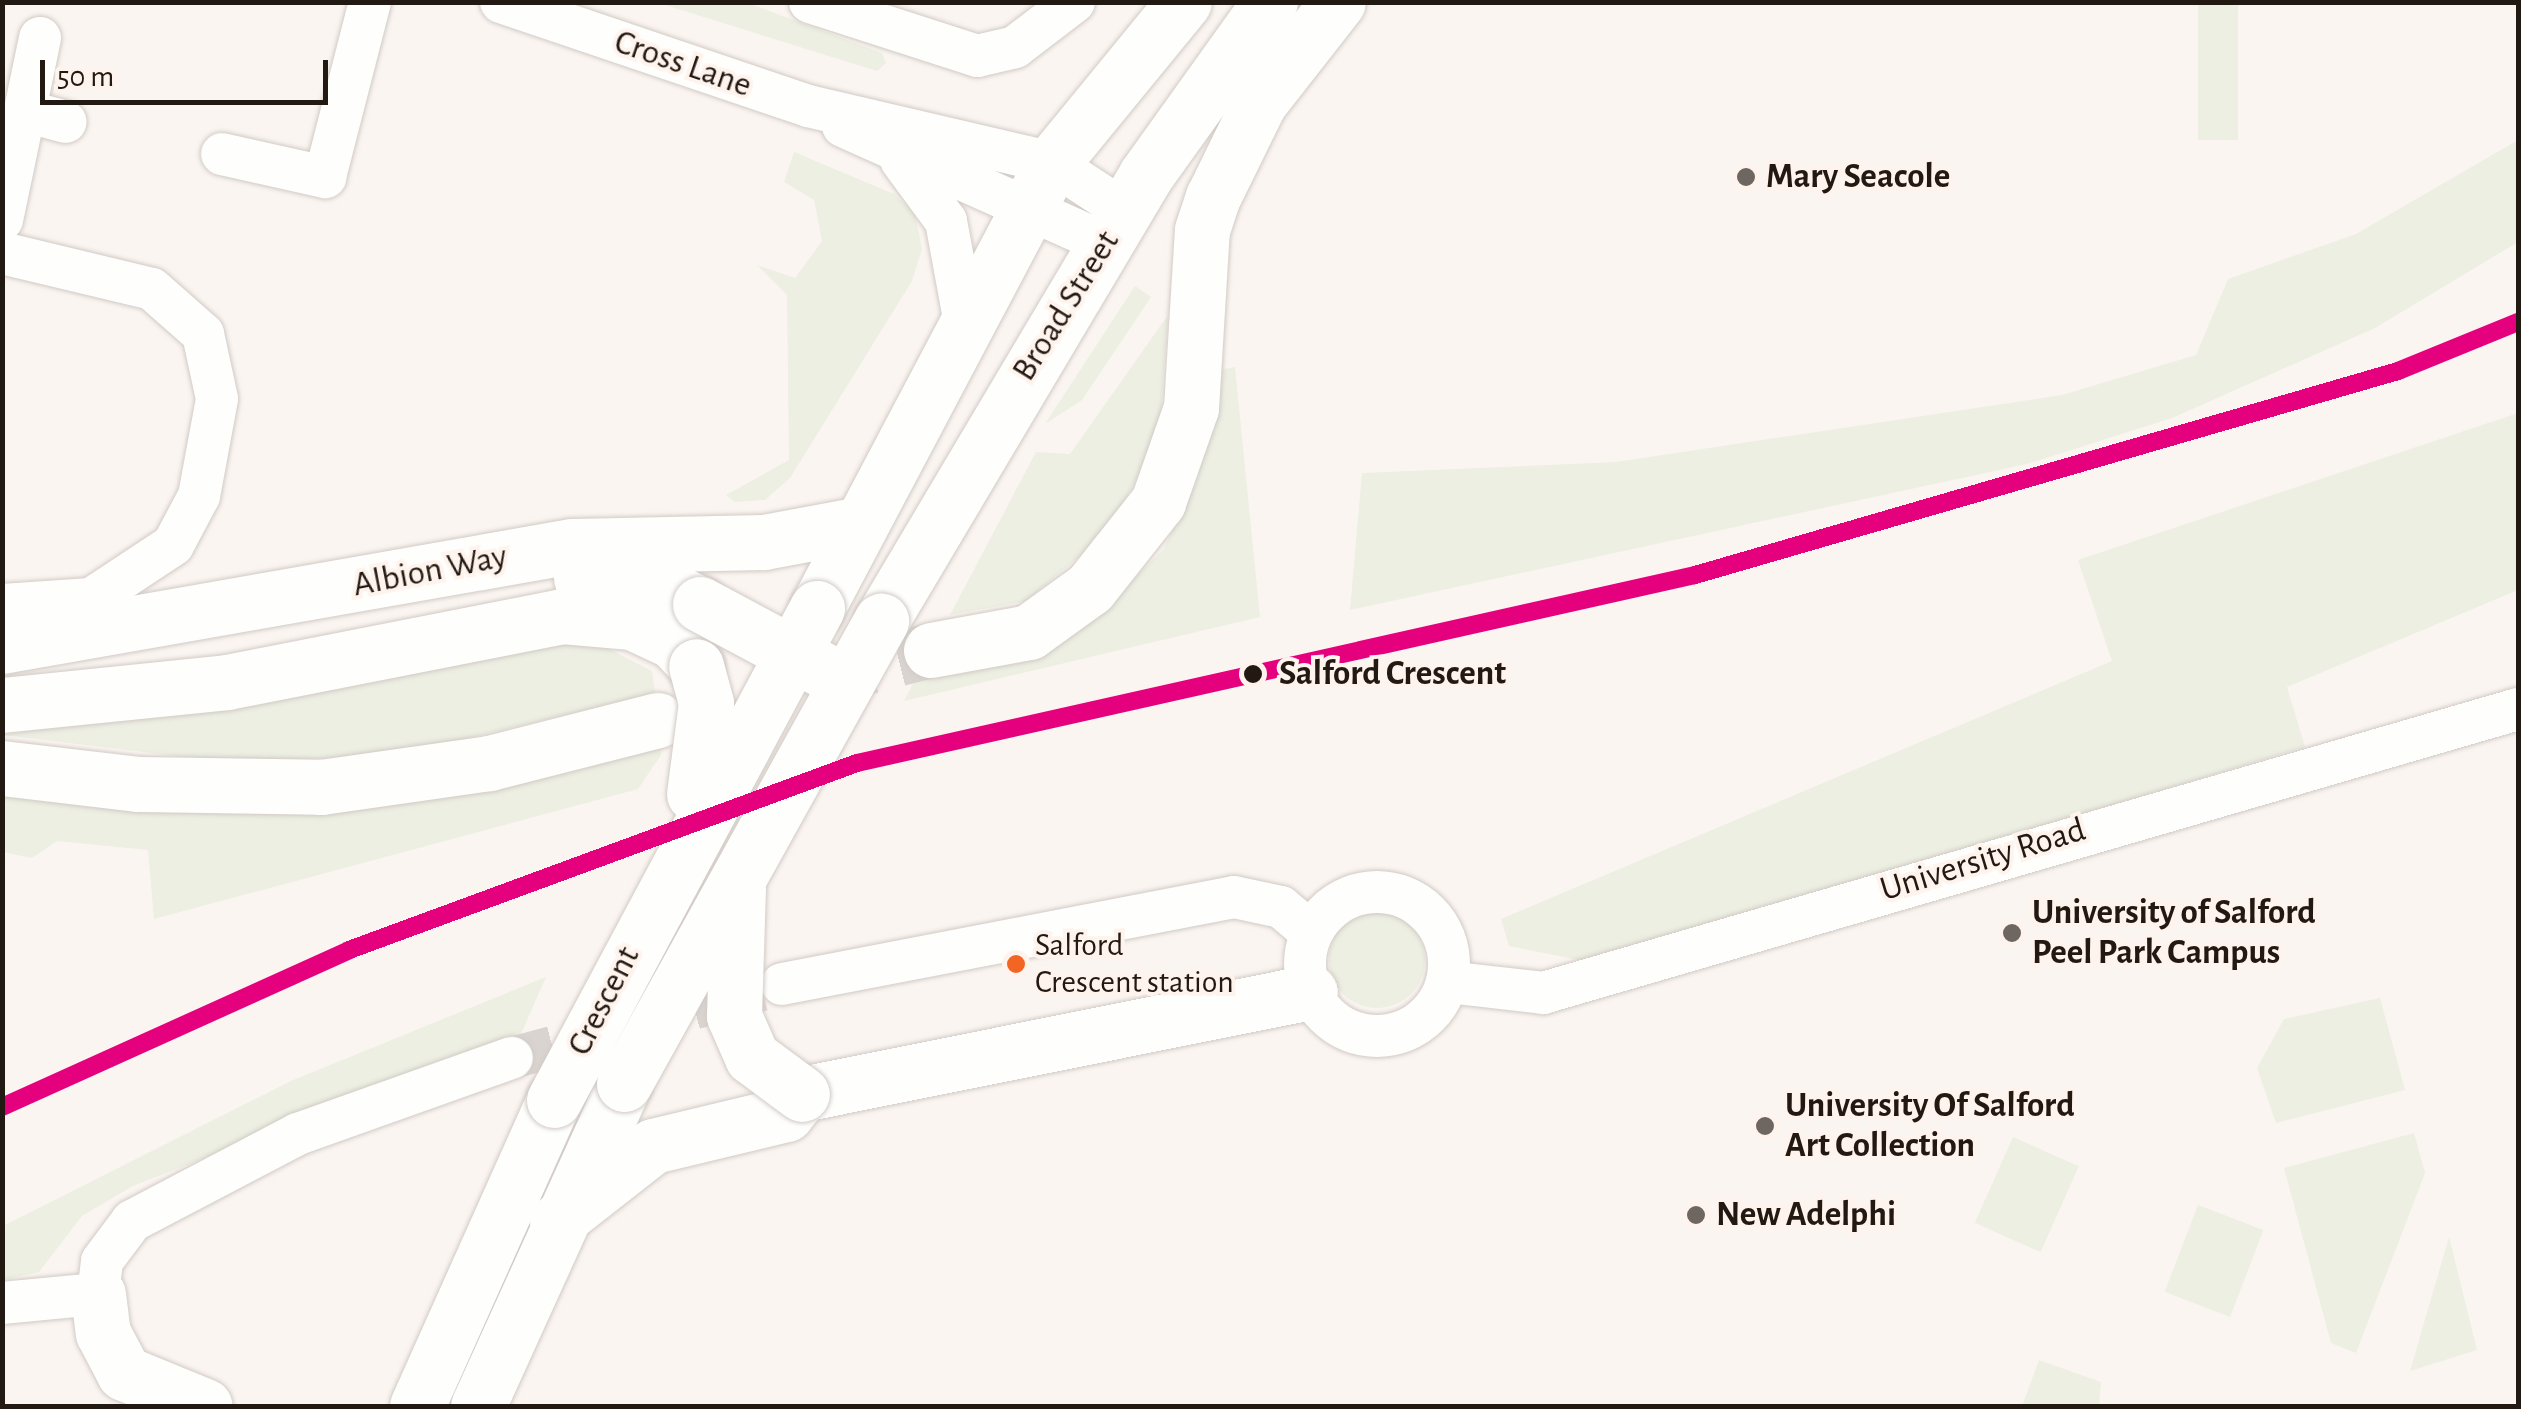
<!DOCTYPE html>
<style>
body{margin:0}
#map{position:relative;width:2521px;height:1409px;overflow:hidden;background:#fbf5f1;font-family:"Alegreya Sans",sans-serif}
div>[style]{position:absolute}
.green>*{inset:0;background:#ecefe2;transform-origin:0 0}
.round{border-radius:50%}
.minor-tunnel>*{height:42px;margin-top:-21px;transform-origin:0;background:repeating-linear-gradient(90deg,#dad4d0 0 42px,transparent 0 63px)}
.highway-tunnel>*{height:55px;margin-top:-27.5px;transform-origin:0;background:repeating-linear-gradient(90deg,#dad4d0 0 55px,transparent 0 83px)}
.roads{filter:drop-shadow(0 0 2px #d1cac5) drop-shadow(0 0 2px #d1cac5)}
.minor>*{height:42px;margin:-21px;padding:0 21px;transform-origin:21px;border-radius:21px;background:#fefefd}
.minor>.ring{margin:-21px;padding:0;box-sizing:content-box;background:none;border:42px solid #fefefd;border-radius:50%}
.highway>*{height:55px;margin:-27.5px;padding:0 27.5px;transform-origin:27.5px;border-radius:27.5px;background:#fefefd}
.bridges{filter:drop-shadow(0 0 2px #d1cac5) drop-shadow(0 0 2px #d1cac5)}
.highway-bridge>*{height:55px;margin:-27.5px;padding:0 27.5px;transform-origin:27.5px;border-radius:27.5px;background:#fefefd}
.rail-1>*{height:18px;margin:-9px;padding:0 9px;transform-origin:9px;border-radius:9px;background:#e5007d}
.dots>*{width:28px;height:28px;translate:-50% -50%;box-sizing:border-box;border:5px solid #fff4ed;border-radius:50%}
span{translate:-50% -50%;white-space:nowrap;text-align:center;line-height:1.15;-webkit-text-stroke:8px #fff4ed;paint-order:stroke}
.bus-label{font-size:32px;color:#221913}
.left{translate:0 -50%;text-align:left}
.street-label{font-size:35px;color:#221913}
.poi-label{font-size:35px;color:#221913;font-weight:700}
.stop-label{font-size:35px;color:#221913;font-weight:700}
.frame{position:absolute;inset:0;border:5px solid #221913;pointer-events:none}
.scale{position:absolute;left:40px;top:60px;width:288px;height:45px;box-sizing:border-box;border:5px solid #221913;border-top:0;padding-left:12px;font-size:30px;line-height:35px;white-space:nowrap;color:#221913;-webkit-text-stroke:8px #fff4ed;paint-order:stroke}
</style>
<div id="map">
<div class="green">
<i style="clip-path:polygon(659px 3px,748px 3px,882px 53px,886px 63px,877px 71px)"></i>
<i style="left:2198px;top:3px;width:40px;height:137px"></i>
<i style="clip-path:polygon(2518px 140px,2518px 242px,2375px 328px,2172px 418px,2027px 464px,1350px 610px,1362px 473px,1616px 462px,2062px 395px,2196px 355px,2228px 279px,2356px 234px)"></i>
<i style="clip-path:polygon(794px 152px,894px 194px,915px 214px,922px 249px,912px 281px,790px 478px,765px 500px,735px 502px,726px 495px,789px 460px,787px 295px,757px 265px,795px 278px,822px 241px,814px 200px,784px 182px)"></i>
<i style="clip-path:polygon(1135px 286px,1151px 297px,1082px 400px,1045px 424px)"></i>
<i style="clip-path:polygon(1168px 315px,1159px 440px,1105px 535px,1026px 601px,950px 615px,1036px 452px,1070px 454px)"></i>
<i style="clip-path:polygon(1235px 367px,1260px 617px,904px 701px,920px 670px,1092px 618px,1163px 550px,1198px 478px,1219px 370px)"></i>
<i style="clip-path:polygon(2518px 413px,2518px 590px,2287px 687px,2305px 747px,1589px 962px,1509px 946px,1501px 919px,2112px 661px,2078px 560px)"></i>
<i style="clip-path:polygon(534px 640px,595px 642px,652px 671px,655px 693px,403px 754px,235px 763px,3px 735px)"></i>
<i style="clip-path:polygon(660px 738px,661px 755px,638px 789px,154px 919px,148px 850px,57px 841px,32px 858px,3px 852px,2px 791px,85px 806px,318px 814px)"></i>
<i class="round" style="left:1329px;top:912px;width:96px;height:96px"></i>
<i style="clip-path:polygon(546px 977px,521px 1034px,133px 1186px,82px 1216px,39px 1272px,3px 1280px,3px 1226px,291px 1081px)"></i>
<i style="clip-path:polygon(2380px 998px,2405px 1090px,2276px 1123px,2257px 1068px,2284px 1019px)"></i>
<i style="clip-path:polygon(2414px 1133px,2425px 1173px,2356px 1353px,2331px 1343px,2284px 1168px)"></i>
<i style="left:2013px;top:1137px;width:72px;height:94px;rotate:24deg"></i>
<i style="left:2198px;top:1205px;width:70px;height:93px;rotate:21deg"></i>
<i style="clip-path:polygon(2449px 1237px,2477px 1350px,2410px 1371px)"></i>
<i style="clip-path:polygon(2039px 1360px,2101px 1382px,2099px 1406px,2022px 1406px)"></i>
</div>
<div class="minor-tunnel">
<i style="left:512px;top:1058px;width:259px;rotate:-15.2deg"></i>
</div>
<div class="highway-tunnel">
<i style="left:818px;top:679px;width:117px;rotate:-14.4deg"></i>
</div>
<div class="roads">
<div class="minor">
<i style="left:501px;top:2px;width:324px;rotate:18.7deg"></i>
<i style="left:808px;top:106px;width:251px;rotate:13.1deg"></i>
<i style="left:1052px;top:163px;width:87px;rotate:33.3deg"></i>
<i style="left:810px;top:2px;width:176px;rotate:17.9deg"></i>
<i style="left:977px;top:56px;width:39px;rotate:-13deg"></i>
<i style="left:1015px;top:47px;width:74px;rotate:-37.3deg"></i>
<i style="left:25px;top:111px;width:42px;rotate:15deg"></i>
<i style="left:843px;top:126px;width:286px;rotate:24.1deg"></i>
<i style="left:222px;top:154px;width:106px;rotate:12.6deg"></i>
<i style="left:325px;top:177px;width:181px;rotate:-75.6deg"></i>
<i style="left:901px;top:160px;width:76px;rotate:53.6deg"></i>
<i style="left:946px;top:221px;width:99px;rotate:79.5deg"></i>
<i style="left:2px;top:220px;width:186px;rotate:-78.2deg"></i>
<i style="left:2px;top:253px;width:154px;rotate:13.5deg"></i>
<i style="left:152px;top:289px;width:68px;rotate:41.4deg"></i>
<i style="left:203px;top:334px;width:66px;rotate:77.8deg"></i>
<i style="left:217px;top:399px;width:99px;rotate:100.5deg"></i>
<i style="left:199px;top:496px;width:55px;rotate:118deg"></i>
<i style="left:173px;top:545px;width:98px;rotate:146.6deg"></i>
<i style="left:91px;top:599px;width:89px;rotate:176.1deg"></i>
<i class="ring" style="left:1305px;top:892px;width:102px;height:102px"></i>
<i style="left:1447px;top:982px;width:97px;rotate:6.5deg"></i>
<i style="left:1543px;top:993px;width:1016px;rotate:-16.24deg"></i>
<i style="left:782px;top:984px;width:460px;rotate:-10.9deg"></i>
<i style="left:1234px;top:897px;width:48px;rotate:12deg"></i>
<i style="left:1281px;top:907px;width:39px;rotate:40deg"></i>
<i style="left:2px;top:1303px;width:96px;rotate:-5.4deg"></i>
<i style="left:98px;top:1294px;width:33px;rotate:-83deg"></i>
<i style="left:102px;top:1261px;width:50px;rotate:-53.1deg"></i>
<i style="left:132px;top:1221px;width:187px;rotate:-27.7deg"></i>
<i style="left:298px;top:1134px;width:227px;rotate:-19.6deg"></i>
</div>
<div class="highway">
<i style="left:581px;top:578px;width:68px;rotate:0.8deg"></i>
<i style="left:649px;top:579px;width:57px;rotate:26.1deg"></i>
<i style="left:817px;top:608px;width:503px;rotate:-62.16deg"></i>
<i style="left:1052px;top:163px;width:208px;rotate:-50.7deg"></i>
<i style="left:881px;top:621px;width:519px;rotate:-59.28deg"></i>
<i style="left:1146px;top:175px;width:213px;rotate:-54.4deg"></i>
<i style="left:2px;top:646px;width:579px;rotate:-9.95deg"></i>
<i style="left:572px;top:546px;width:192px;rotate:-1.2deg"></i>
<i style="left:764px;top:542px;width:98px;rotate:-10.6deg"></i>
<i style="left:931px;top:650px;width:100px;rotate:-10.4deg"></i>
<i style="left:1029px;top:632px;width:75px;rotate:-35.8deg"></i>
<i style="left:1090px;top:588px;width:110px;rotate:-51.7deg"></i>
<i style="left:1158px;top:502px;width:100px;rotate:-70.7deg"></i>
<i style="left:1191px;top:408px;width:178px;rotate:-86.5deg"></i>
<i style="left:1202px;top:230px;width:35px;rotate:-72deg"></i>
<i style="left:1213px;top:197px;width:105px;rotate:-63.9deg"></i>
<i style="left:1259px;top:103px;width:128px;rotate:-52deg"></i>
<i style="left:2px;top:705px;width:226px;rotate:-5.8deg"></i>
<i style="left:227px;top:682px;width:341px;rotate:-11.1deg"></i>
<i style="left:562px;top:616px;width:70px;rotate:4.9deg"></i>
<i style="left:632px;top:622px;width:45px;rotate:24.9deg"></i>
<i style="left:673px;top:641px;width:34px;rotate:47deg"></i>
<i style="left:2px;top:768px;width:138px;rotate:6.7deg"></i>
<i style="left:139px;top:784px;width:182px;rotate:0.9deg"></i>
<i style="left:321px;top:787px;width:170px;rotate:-8.1deg"></i>
<i style="left:489px;top:763px;width:174px;rotate:-14.3deg"></i>
<i style="left:557px;top:1221px;width:122px;rotate:-38deg"></i>
<i style="left:653px;top:1146px;width:137px;rotate:-13.5deg"></i>
<i style="left:786px;top:1114px;width:26px;rotate:-51deg"></i>
<i style="left:802px;top:1094px;width:518px;rotate:-11.35deg"></i>
<i style="left:98px;top:1294px;width:39px;rotate:83deg"></i>
<i style="left:103px;top:1333px;width:45px;rotate:62.3deg"></i>
<i style="left:124px;top:1373px;width:87px;rotate:22.2deg"></i>
<i style="left:417px;top:1406px;width:335px;rotate:-65.9deg"></i>
<i style="left:478px;top:1406px;width:354px;rotate:-65.6deg"></i>
</div>
</div>
<div class="bridges">
<div class="highway-bridge">
<i style="left:700px;top:604px;width:142px;rotate:28.2deg"></i>
<i style="left:694px;top:794px;width:92px;rotate:-82.5deg"></i>
<i style="left:706px;top:703px;width:38px;rotate:-105deg"></i>
<i style="left:738px;top:888px;width:128px;rotate:91.8deg"></i>
<i style="left:734px;top:1016px;width:45px;rotate:66.3deg"></i>
<i style="left:752px;top:1057px;width:62px;rotate:36.5deg"></i>
<i style="left:624px;top:1084px;width:530px;rotate:-60.97deg"></i>
<i style="left:554px;top:1100px;width:558px;rotate:-61.87deg"></i>
</div>
</div>
<div class="rail-1">
<i style="left:2px;top:1107px;width:381px;rotate:-24.3deg"></i>
<i style="left:349px;top:950px;width:541px;rotate:-20.21deg"></i>
<i style="left:857px;top:763px;width:859px;rotate:-12.64deg"></i>
<i style="left:1695px;top:575px;width:732px;rotate:-16.18deg"></i>
<i style="left:2398px;top:371px;width:130px;rotate:-22.2deg"></i>
</div>
<div class="dots">
<i style="left:1746px;top:177px;background:#6e6661"></i>
<i style="left:1253px;top:674px;background:#221913"></i>
<i style="left:2012px;top:933px;background:#6e6661"></i>
<i style="left:1016px;top:964px;background:#f26522"></i>
<i style="left:1765px;top:1126px;background:#6e6661"></i>
<i style="left:1696px;top:1215px;background:#6e6661"></i>
</div>
<div class="bus-label">
<span class="left" style="left:1035px;top:964px">Salford<br>Crescent station</span>
</div>
<div class="street-label">
<span style="left:683px;top:64px;rotate:19deg">Cross Lane</span>
<span style="left:1066px;top:306px;rotate:-58deg">Broad Street</span>
<span style="left:430px;top:571px;rotate:-11deg">Albion Way</span>
<span style="left:1983px;top:860px;rotate:-17deg">University Road</span>
<span style="left:604px;top:1001px;rotate:-63deg">Crescent</span>
</div>
<div class="poi-label">
<span class="left" style="left:1766px;top:177px">Mary Seacole</span>
<span class="left" style="left:2032px;top:933px">University of Salford<br>Peel Park Campus</span>
<span class="left" style="left:1785px;top:1126px">University Of Salford<br>Art Collection</span>
<span class="left" style="left:1716px;top:1215px">New Adelphi</span>
</div>
<div class="stop-label">
<span class="left" style="left:1279px;top:674px">Salford Crescent</span>
</div>
<div class="frame"></div>
<div class="scale">50 m</div>
</div>
